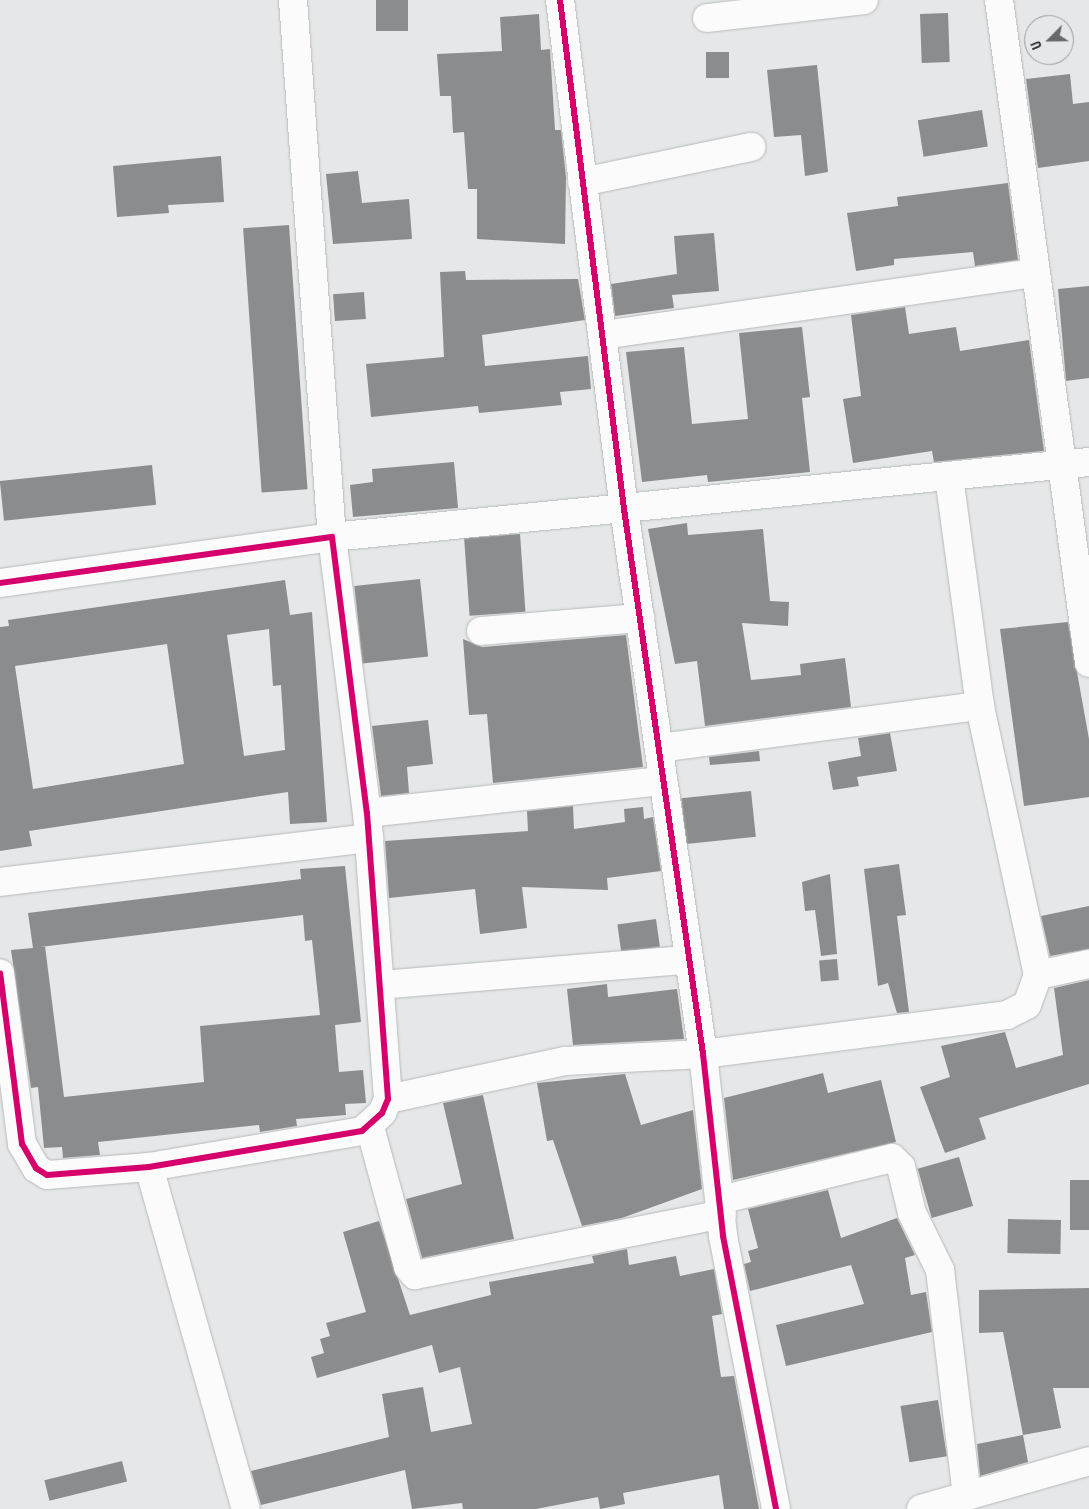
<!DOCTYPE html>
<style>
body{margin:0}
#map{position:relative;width:1089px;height:1509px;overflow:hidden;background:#e5e7e8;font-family:"PT Sans Narrow",sans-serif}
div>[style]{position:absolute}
.building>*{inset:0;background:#8b8c8d;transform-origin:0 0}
.roads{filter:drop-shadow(0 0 1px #b7b9ba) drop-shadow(0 0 1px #b7b9ba)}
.minor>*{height:28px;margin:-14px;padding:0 14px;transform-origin:14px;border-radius:14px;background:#fbfbfc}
.highway>*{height:28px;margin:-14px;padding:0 14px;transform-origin:14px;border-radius:14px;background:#fbfbfc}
.cycleway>*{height:6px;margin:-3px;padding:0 3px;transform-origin:3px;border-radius:3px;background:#d6006c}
span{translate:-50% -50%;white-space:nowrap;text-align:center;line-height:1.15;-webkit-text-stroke:5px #e4e8e9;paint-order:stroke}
.north{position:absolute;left:1024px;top:15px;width:50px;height:50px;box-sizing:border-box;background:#e4e8e9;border:1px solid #969a9a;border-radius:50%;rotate:247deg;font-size:14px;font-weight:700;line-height:20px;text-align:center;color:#222424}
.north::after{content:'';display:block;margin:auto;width:18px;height:22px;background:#666869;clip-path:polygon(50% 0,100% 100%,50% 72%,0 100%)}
</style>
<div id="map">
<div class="building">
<i style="left:376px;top:0;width:32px;height:31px"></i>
<i style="left:948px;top:13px;width:49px;height:28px;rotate:88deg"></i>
<i style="clip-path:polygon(539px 14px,541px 50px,550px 49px,555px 130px,561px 130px,566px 177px,565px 244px,477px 239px,477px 189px,468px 189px,464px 132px,453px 133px,451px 96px,440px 96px,437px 54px,502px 51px,500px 17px)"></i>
<i style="left:706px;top:52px;width:23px;height:26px"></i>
<i style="clip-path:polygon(817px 65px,828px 172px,805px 176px,801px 135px,774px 137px,767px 70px)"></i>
<i style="clip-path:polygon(1070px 74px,1073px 104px,1089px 102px,1089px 161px,1038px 168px,1026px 79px)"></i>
<i style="left:982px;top:110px;width:37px;height:65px;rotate:81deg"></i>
<i style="clip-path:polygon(221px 156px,224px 202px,168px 205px,169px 213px,117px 217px,113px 166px)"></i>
<i style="clip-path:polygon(358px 171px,362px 203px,409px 199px,412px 239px,333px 244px,326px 174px)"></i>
<i style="clip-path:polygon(1008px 183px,1018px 260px,975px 266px,973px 252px,894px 259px,894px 265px,856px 271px,847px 213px,898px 206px,897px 197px)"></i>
<i style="left:289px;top:225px;width:265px;height:46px;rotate:86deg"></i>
<i style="clip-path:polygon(714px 233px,719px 291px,672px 295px,674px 308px,615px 316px,611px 284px,677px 274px,674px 236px)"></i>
<i style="clip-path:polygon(465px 271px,466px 280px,578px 279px,585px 320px,482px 335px,485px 366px,588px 356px,591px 389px,560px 392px,562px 405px,479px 413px,478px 406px,371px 417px,366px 364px,444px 357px,440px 272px)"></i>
<i style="clip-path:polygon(1089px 286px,1089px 378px,1066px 381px,1058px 289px)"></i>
<i style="left:364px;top:292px;width:27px;height:31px;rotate:86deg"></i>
<i style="clip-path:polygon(905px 307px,909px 334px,956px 327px,960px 351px,1029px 340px,1044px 451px,934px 462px,932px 451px,853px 463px,843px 399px,861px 396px,851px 315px)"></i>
<i style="clip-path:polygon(802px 327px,810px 397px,802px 398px,810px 472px,708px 482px,707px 475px,642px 482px,626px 352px,684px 347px,692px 424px,748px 419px,739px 333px)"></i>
<i style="clip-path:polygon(454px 462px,458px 508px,353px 517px,350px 485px,373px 482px,372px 469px)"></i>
<i style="left:152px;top:465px;width:40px;height:153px;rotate:84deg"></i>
<i style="clip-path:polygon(687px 523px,688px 535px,763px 529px,770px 601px,789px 602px,788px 626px,742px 623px,751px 680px,801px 675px,800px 664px,845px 658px,851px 707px,705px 726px,697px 661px,675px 664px,648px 529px)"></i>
<i style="left:520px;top:534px;width:78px;height:56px;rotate:86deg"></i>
<i style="left:420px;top:579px;width:78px;height:66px;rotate:84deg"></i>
<i style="clip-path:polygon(evenodd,285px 580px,290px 615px,312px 612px,327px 822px,290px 824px,288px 792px,29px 831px,32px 846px,0 851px,0 627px,9px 626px,8px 620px,285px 580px,269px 629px,273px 686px,281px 685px,285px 750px,244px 756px,227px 635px,269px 629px,285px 580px,167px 644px,184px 764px,33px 789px,15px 666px,167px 644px)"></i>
<i style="clip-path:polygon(1068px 622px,1089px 739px,1089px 797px,1024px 806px,1000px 629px)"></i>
<i style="clip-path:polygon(626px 635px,643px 767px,493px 783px,487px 714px,469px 715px,463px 639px,482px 647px)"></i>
<i style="clip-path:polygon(428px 720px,433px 764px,407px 767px,409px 793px,381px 796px,372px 726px)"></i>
<i style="clip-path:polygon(890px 733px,897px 771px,857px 777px,859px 786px,833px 790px,828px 762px,861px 756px,858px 738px)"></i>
<i style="clip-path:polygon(759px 751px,760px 761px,710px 765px,709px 757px)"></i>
<i style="left:751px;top:791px;width:46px;height:70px;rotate:84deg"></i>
<i style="clip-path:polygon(573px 806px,574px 829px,625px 822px,624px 809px,643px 807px,644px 819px,653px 817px,661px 871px,607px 878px,608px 890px,522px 887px,527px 928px,480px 934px,475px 889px,389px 898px,385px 841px,528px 831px,527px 811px)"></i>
<i style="clip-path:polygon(899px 864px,906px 915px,897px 916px,909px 1012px,897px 1013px,888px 983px,878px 986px,864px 869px)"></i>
<i style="clip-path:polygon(evenodd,345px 866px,361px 1022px,335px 1025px,339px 1072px,363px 1070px,366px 1103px,345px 1104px,346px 1115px,296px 1119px,297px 1126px,260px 1132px,259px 1125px,98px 1142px,100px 1155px,63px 1158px,62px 1147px,44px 1148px,38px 1087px,31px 1088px,11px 950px,33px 948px,28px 913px,301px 879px,300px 869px,345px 866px,303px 915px,305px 941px,312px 940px,320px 1015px,200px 1026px,204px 1082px,64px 1097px,45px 946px,40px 947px,303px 915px)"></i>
<i style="clip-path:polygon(830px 874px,837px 954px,821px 956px,815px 910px,805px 911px,802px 882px)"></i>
<i style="clip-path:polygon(1089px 906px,1089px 949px,1050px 956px,1041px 916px)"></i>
<i style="left:656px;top:919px;width:28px;height:39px;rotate:82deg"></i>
<i style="left:837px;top:959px;width:21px;height:18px;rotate:85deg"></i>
<i style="clip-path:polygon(1089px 980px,1089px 1084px,979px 1118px,986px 1139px,945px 1153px,920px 1087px,950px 1077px,941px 1046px,1005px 1032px,1016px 1068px,1063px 1055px,1054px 988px)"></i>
<i style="clip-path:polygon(607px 984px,608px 997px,677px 989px,684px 1039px,573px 1045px,567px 989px)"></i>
<i style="clip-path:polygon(823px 1073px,828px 1093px,881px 1080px,896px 1142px,733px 1180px,724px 1098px)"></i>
<i style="clip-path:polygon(625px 1074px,641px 1125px,693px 1110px,702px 1189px,622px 1218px,582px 1226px,553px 1140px,547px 1141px,537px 1083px)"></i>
<i style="clip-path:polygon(483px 1095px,514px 1239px,422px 1258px,406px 1199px,462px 1184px,443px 1103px)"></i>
<i style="left:959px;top:1157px;width:51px;height:43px;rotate:74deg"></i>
<i style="left:1070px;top:1180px;width:19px;height:50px"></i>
<i style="clip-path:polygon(828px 1190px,841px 1238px,897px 1218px,915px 1255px,905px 1258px,911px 1295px,926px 1292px,932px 1332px,786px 1366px,776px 1325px,864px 1304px,851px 1265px,750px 1291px,744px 1264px,751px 1262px,748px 1251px,758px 1248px,748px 1209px)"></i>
<i style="left:1008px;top:1219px;width:53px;height:34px;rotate:1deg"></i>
<i style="clip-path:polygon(379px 1221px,410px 1315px,491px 1295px,489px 1282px,594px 1263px,592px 1256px,627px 1249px,629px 1265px,676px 1256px,680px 1276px,714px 1269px,722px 1314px,712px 1316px,721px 1377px,734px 1376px,759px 1509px,724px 1509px,719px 1475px,623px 1493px,625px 1504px,600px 1509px,598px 1497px,536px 1509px,463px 1509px,462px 1503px,412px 1509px,405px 1470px,261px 1505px,251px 1471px,389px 1437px,382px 1394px,423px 1387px,431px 1432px,472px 1424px,460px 1367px,439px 1373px,432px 1345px,317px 1378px,311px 1357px,324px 1353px,320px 1339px,330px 1336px,326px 1323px,366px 1312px,343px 1232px)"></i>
<i style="clip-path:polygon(1089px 1288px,1089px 1388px,1053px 1388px,1061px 1428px,1023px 1435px,1003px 1332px,979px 1333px,979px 1290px)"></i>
<i style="left:938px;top:1400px;width:57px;height:38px;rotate:81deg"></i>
<i style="clip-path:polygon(1023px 1435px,1028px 1462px,980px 1476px,977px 1444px)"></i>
<i style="left:122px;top:1461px;width:21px;height:80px;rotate:76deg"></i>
</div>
<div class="roads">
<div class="minor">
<i style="left:293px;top:0;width:538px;rotate:85.85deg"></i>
<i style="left:332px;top:537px;width:761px;rotate:-5.66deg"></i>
<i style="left:560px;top:0;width:513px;rotate:82.83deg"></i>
<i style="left:624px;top:509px;width:551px;rotate:81.75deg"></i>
<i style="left:703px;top:1054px;width:183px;rotate:83.7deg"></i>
<i style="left:723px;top:1236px;width:278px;rotate:79deg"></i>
<i style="left:999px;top:0;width:669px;rotate:82.27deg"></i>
<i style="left:707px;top:18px;width:158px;rotate:-6.5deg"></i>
<i style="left:582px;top:182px;width:173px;rotate:-11.7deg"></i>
<i style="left:603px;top:335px;width:436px;rotate:-8.2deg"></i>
<i style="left:0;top:583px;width:335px;rotate:-7.9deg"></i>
<i style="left:332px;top:537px;width:278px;rotate:82.8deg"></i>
<i style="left:367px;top:813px;width:287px;rotate:85.8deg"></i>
<i style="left:388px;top:1099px;width:15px;rotate:113deg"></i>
<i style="left:382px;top:1113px;width:27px;rotate:138deg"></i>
<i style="left:362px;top:1131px;width:216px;rotate:170.4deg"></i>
<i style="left:149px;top:1167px;width:102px;rotate:175.5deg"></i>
<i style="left:47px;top:1175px;width:13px;rotate:-148deg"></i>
<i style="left:36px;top:1168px;width:28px;rotate:-120deg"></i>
<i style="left:22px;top:1144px;width:172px;rotate:-97.3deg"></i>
<i style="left:481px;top:631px;width:160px;rotate:-4.7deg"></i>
<i style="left:659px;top:748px;width:324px;rotate:-7.5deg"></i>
<i style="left:367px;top:813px;width:296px;rotate:-6.2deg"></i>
<i style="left:0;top:882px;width:372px;rotate:-6.8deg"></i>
<i style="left:1038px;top:975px;width:52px;rotate:-12.2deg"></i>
<i style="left:380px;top:985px;width:308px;rotate:-4.7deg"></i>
<i style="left:388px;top:1099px;width:181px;rotate:-12.1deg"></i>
<i style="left:565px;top:1061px;width:138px;rotate:-2.9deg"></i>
<i style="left:703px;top:1054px;width:306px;rotate:-7.3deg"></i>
<i style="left:1007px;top:1015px;width:22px;rotate:-27deg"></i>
<i style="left:1027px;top:1005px;width:32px;rotate:-70deg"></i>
<i style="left:1038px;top:975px;width:275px;rotate:-102.2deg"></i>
<i style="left:980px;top:706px;width:232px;rotate:-97.7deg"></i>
<i style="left:370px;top:1127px;width:145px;rotate:74.8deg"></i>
<i style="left:408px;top:1267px;width:11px;rotate:49deg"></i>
<i style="left:415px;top:1275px;width:313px;rotate:-11.2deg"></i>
<i style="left:149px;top:1167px;width:355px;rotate:74.2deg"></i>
<i style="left:720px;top:1200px;width:177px;rotate:-13.7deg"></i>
<i style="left:892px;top:1158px;width:13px;rotate:45deg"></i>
<i style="left:901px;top:1167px;width:47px;rotate:76.6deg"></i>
<i style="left:912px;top:1213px;width:64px;rotate:63.8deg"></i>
<i style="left:940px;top:1270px;width:227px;rotate:83.2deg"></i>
</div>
<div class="highway">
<i style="left:921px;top:1509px;width:175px;rotate:-15.9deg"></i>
</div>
</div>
<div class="cycleway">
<i style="left:560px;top:0;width:513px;rotate:82.83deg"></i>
<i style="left:624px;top:509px;width:551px;rotate:81.75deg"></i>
<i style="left:703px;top:1054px;width:183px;rotate:83.7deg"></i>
<i style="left:723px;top:1236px;width:278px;rotate:79deg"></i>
<i style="left:0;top:583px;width:335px;rotate:-7.9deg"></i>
<i style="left:332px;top:537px;width:278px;rotate:82.8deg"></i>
<i style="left:367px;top:813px;width:287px;rotate:85.8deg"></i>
<i style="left:388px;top:1099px;width:15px;rotate:113deg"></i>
<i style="left:382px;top:1113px;width:27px;rotate:138deg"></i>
<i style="left:362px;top:1131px;width:216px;rotate:170.4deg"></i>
<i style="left:149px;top:1167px;width:102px;rotate:175.5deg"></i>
<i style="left:47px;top:1175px;width:13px;rotate:-148deg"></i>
<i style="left:36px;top:1168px;width:28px;rotate:-120deg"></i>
<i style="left:22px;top:1144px;width:172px;rotate:-97.3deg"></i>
</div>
<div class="north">U</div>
</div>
